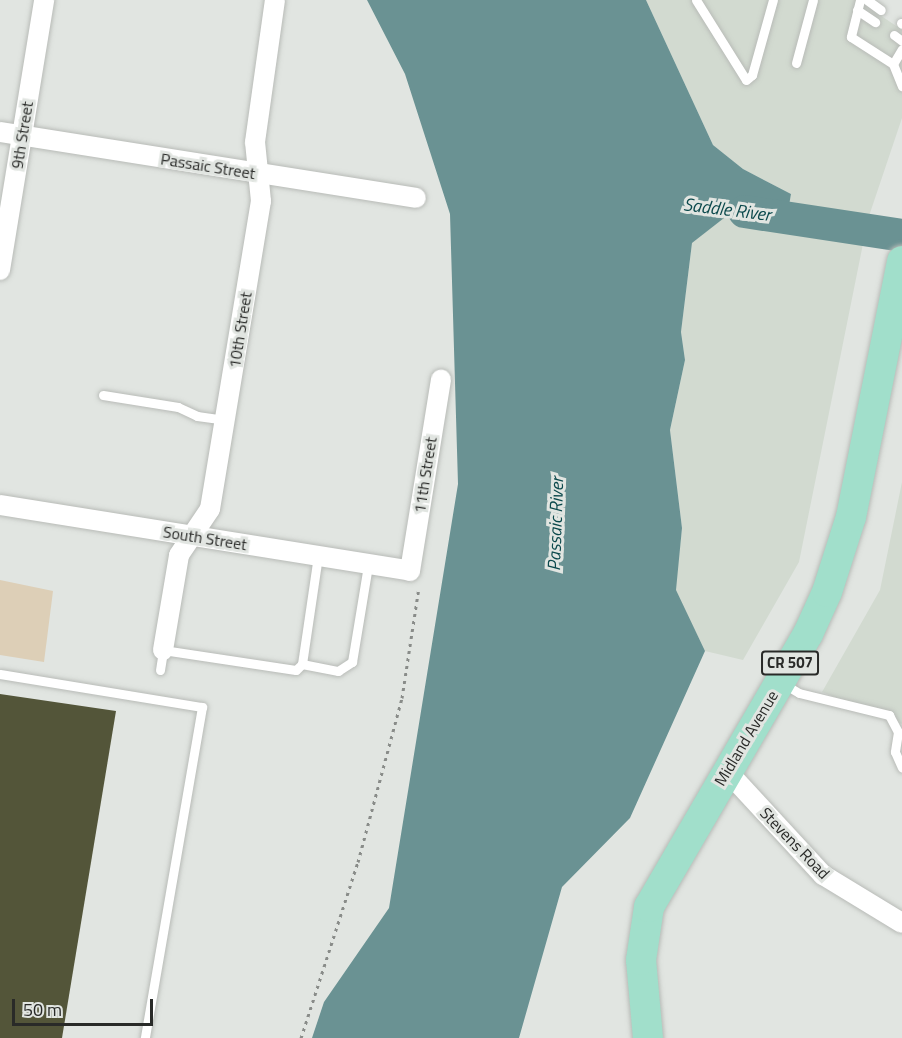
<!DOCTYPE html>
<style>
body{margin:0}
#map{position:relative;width:902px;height:1038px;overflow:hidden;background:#e1e5e1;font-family:"Titillium Web",sans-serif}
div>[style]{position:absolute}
.built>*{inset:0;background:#d2dad0}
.green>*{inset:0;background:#ddcfb7}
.water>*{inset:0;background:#6a9293}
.river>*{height:33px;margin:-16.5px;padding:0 16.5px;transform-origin:16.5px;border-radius:16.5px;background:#6a9293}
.building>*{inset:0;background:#535539}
.path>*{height:3px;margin-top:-1.5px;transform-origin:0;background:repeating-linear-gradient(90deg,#898c89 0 3px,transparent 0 7.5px)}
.roads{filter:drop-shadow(0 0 2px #b8bbb7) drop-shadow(0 0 2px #b8bbb7)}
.lane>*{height:9px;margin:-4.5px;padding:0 4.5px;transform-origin:4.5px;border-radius:4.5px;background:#fff}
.street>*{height:20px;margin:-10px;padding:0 10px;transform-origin:10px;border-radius:10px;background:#fff}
.primary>*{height:30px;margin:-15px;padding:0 15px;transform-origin:15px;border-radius:15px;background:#a1dfcb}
span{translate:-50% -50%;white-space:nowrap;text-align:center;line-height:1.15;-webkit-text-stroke:6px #e1e5e1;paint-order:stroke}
.shield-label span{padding:2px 4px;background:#e1e5e1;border:2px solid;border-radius:4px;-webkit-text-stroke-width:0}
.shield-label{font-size:15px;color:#292a28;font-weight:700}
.street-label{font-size:16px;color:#292a28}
.water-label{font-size:18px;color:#0a484b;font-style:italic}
.scale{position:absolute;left:12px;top:999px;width:141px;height:27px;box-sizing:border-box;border:3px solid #292a28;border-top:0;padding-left:8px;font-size:18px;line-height:21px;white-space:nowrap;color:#292a28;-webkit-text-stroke:4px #e1e5e1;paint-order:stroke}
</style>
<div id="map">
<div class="built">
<i style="clip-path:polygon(646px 0,858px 0,902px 30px,902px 118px,868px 219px,799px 562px,743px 660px,705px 651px,675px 590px,682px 528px,670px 430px,685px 360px,681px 332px,692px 243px,723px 218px,786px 223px,791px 194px,743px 169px,713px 145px)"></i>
<i style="clip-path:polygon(902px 482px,902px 724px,822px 692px,880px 590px)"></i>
</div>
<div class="green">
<i style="clip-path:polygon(0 580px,53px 591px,44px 662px,0 655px)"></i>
</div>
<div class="water">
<i style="clip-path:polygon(367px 0,646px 0,713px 145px,743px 169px,791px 194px,786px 223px,724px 218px,692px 243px,681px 332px,685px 360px,670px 430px,682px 528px,676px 590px,705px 651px,630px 818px,562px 887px,519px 1038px,312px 1038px,324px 1002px,389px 908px,458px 484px,450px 214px,405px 74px)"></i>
</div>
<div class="river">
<i style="left:744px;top:211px;width:160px;rotate:8.6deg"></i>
</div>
<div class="building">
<i style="clip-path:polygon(0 694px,116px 711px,62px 1038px,0 1038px)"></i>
</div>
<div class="path">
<i style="left:301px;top:1038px;width:185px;rotate:-72.1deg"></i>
<i style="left:358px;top:862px;width:170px;rotate:-75deg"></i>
<i style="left:402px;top:698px;width:112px;rotate:-81.3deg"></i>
</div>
<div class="roads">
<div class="lane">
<i style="left:696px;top:0;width:94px;rotate:58deg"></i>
<i style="left:746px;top:80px;width:8px;rotate:-40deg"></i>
<i style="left:752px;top:75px;width:78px;rotate:-74.4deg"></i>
<i style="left:860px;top:0;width:38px;rotate:104deg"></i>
<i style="left:851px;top:37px;width:50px;rotate:32.7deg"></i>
<i style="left:893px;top:64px;width:24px;rotate:68deg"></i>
<i style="left:867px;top:0;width:17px;rotate:36deg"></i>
<i style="left:857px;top:10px;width:22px;rotate:34deg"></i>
<i style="left:901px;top:23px;width:1px;rotate:45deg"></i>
<i style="left:894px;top:35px;width:10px;rotate:37deg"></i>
<i style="left:796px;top:63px;width:65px;rotate:-74.9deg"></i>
<i style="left:893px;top:64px;width:17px;rotate:-59deg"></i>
<i style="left:103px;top:395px;width:76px;rotate:9.1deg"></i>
<i style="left:178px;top:407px;width:21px;rotate:25deg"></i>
<i style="left:197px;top:416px;width:28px;rotate:8deg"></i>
<i style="left:302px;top:664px;width:37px;rotate:11deg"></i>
<i style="left:338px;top:671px;width:17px;rotate:-33deg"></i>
<i style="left:352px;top:662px;width:98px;rotate:-80.6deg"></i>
<i style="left:160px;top:670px;width:20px;rotate:-81deg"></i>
<i style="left:163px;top:650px;width:134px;rotate:8.6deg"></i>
<i style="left:296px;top:670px;width:8px;rotate:-45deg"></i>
<i style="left:302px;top:664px;width:109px;rotate:-81.6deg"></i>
<i style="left:0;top:674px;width:205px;rotate:9.3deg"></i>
<i style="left:202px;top:707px;width:336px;rotate:99.8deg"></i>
<i style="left:784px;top:684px;width:17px;rotate:31deg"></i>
<i style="left:799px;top:693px;width:93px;rotate:13.7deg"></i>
<i style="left:889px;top:715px;width:19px;rotate:62deg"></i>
<i style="left:898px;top:732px;width:20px;rotate:99deg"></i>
<i style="left:895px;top:752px;width:17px;rotate:66deg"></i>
</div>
<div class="street">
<i style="left:0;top:132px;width:421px;rotate:9deg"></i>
<i style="left:0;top:270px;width:274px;rotate:-80.7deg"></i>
<i style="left:0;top:505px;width:415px;rotate:9.1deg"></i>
<i style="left:410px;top:571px;width:194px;rotate:-80.8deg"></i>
<i style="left:163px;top:650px;width:96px;rotate:-80.4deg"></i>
<i style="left:179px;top:555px;width:55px;rotate:-56deg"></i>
<i style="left:210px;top:509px;width:312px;rotate:-80.6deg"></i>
<i style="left:261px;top:201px;width:59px;rotate:-95.8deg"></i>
<i style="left:255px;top:142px;width:143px;rotate:-82deg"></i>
<i style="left:727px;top:771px;width:142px;rotate:47.3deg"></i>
<i style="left:823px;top:875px;width:92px;rotate:31.3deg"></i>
</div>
<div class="primary">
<i style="left:648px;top:1038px;width:78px;rotate:-95.1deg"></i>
<i style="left:641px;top:960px;width:54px;rotate:-81.4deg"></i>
<i style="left:649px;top:907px;width:316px;rotate:-59.8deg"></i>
<i style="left:808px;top:634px;width:46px;rotate:-65.7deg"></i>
<i style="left:827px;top:592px;width:79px;rotate:-72.3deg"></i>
<i style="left:851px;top:517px;width:261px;rotate:-78.7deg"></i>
</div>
</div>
<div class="shield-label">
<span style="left:790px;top:663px">CR 507</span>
</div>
<div class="street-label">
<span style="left:22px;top:135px;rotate:-81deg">9th Street</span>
<span style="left:208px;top:166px;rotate:9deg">Passaic Street</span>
<span style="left:240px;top:330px;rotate:-81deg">10th Street</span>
<span style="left:425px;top:475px;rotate:-81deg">11th Street</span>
<span style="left:205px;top:538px;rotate:9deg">South Street</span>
<span style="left:746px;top:738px;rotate:-59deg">Midland Avenue</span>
<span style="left:795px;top:843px;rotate:46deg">Stevens Road</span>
</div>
<div class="water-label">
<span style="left:727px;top:210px;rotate:7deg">Saddle River</span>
<span style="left:556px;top:524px;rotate:-88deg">Passaic River</span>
</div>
<div class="scale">50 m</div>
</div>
